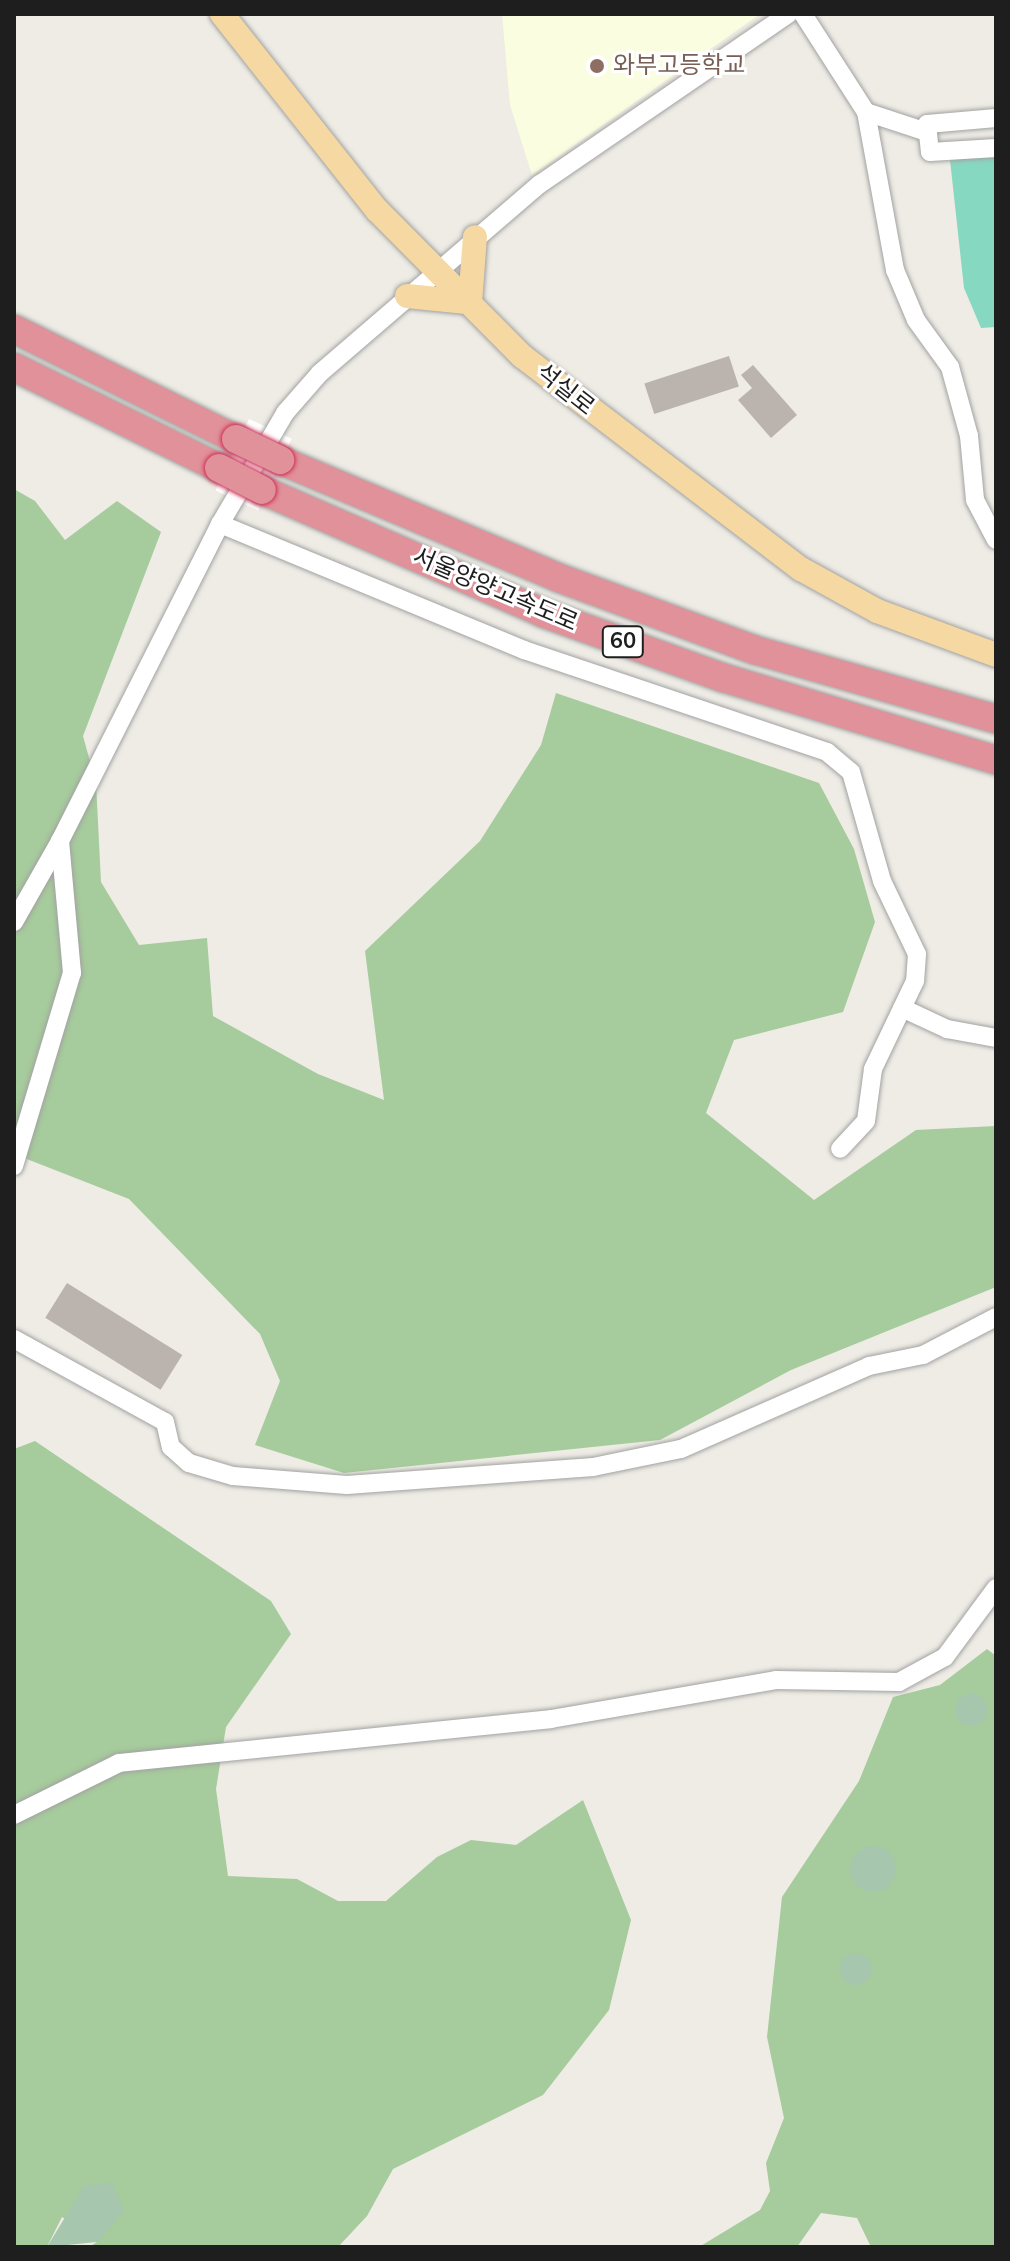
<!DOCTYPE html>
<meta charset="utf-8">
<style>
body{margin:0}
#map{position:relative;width:1010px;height:2261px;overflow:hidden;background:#eeece5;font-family:"Nunito Sans","Noto Sans KR",sans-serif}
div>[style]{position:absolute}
.education>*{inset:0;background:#fafddf}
.forest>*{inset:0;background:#a6cb9c}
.cemetery>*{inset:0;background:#a7c6ae}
.round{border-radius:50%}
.pitch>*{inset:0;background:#87d8c0}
.pier>*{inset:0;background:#fff;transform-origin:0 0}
.building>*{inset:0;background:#bbb4ae;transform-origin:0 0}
.roads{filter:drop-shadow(0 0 2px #a2a2a2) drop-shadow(0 0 2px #a2a2a2)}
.minor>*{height:18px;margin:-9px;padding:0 9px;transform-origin:9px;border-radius:9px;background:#fff}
.major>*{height:24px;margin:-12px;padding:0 12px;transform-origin:12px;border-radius:12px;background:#f6d9a2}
.highway>*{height:28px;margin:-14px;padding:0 14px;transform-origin:14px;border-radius:14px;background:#e19199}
.bridges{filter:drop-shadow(0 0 2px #ce3058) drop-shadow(0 0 2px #ce3058)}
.highway-bridge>*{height:28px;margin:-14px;padding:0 14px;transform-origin:14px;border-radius:14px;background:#e19199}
.dots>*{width:22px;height:22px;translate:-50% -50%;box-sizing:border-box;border:4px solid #fff;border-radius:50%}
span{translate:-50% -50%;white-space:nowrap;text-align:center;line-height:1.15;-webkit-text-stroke:6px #fff;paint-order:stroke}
.shield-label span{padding:2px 6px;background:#fff;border:2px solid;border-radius:6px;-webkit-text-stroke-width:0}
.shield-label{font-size:22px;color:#1e1e1e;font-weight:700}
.education-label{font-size:24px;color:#785e54}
.left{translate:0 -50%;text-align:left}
.street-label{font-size:24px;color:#1e1e1e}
.frame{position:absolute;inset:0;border:16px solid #1e1e1e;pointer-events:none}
</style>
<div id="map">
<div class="education">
<i style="clip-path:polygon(502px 14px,760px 14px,532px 175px,510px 105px)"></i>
</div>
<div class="forest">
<i style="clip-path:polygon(14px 489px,35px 501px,65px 540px,117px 501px,161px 532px,83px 736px,96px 783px,101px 882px,139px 945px,207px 938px,213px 1016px,318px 1074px,384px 1100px,365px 951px,480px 841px,541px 745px,556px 693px,819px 783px,854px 849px,875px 922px,843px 1012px,734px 1040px,706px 1113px,814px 1200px,916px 1130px,996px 1126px,996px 1287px,791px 1370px,660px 1440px,344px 1473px,255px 1445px,280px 1381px,260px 1334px,129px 1199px,14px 1154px)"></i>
<i style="clip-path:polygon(35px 1441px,271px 1601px,291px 1634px,226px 1727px,216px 1789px,228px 1876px,297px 1879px,338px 1901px,386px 1901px,437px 1857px,471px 1840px,516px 1845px,583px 1800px,631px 1920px,609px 2010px,543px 2095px,393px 2169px,367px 2216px,338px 2247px,89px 2247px,97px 2242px,62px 2217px,47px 2247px,14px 2247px,14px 1449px)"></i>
<i style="clip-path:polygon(987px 1649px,996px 1656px,996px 2247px,871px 2247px,857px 2218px,821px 2213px,797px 2247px,699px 2247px,760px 2210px,770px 2191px,766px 2163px,784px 2118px,767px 2037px,782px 1897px,859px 1781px,893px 1697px,940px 1685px)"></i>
</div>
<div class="cemetery">
<i class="round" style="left:955px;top:1694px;width:32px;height:32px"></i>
<i class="round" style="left:850px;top:1846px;width:46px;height:46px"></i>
<i class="round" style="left:840px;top:1953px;width:32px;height:32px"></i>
<i style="clip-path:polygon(112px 2182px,124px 2212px,97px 2242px,47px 2247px,84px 2186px)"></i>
</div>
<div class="pitch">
<i style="clip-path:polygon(996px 156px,996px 327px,981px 328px,964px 288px,950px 160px)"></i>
</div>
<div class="pier">
<i style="left:249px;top:419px;width:47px;height:79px;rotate:25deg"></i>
</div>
<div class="building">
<i style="left:729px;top:356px;width:32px;height:89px;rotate:72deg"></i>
<i style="clip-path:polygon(753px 365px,797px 415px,771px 438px,738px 400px,752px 388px,741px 375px)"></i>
<i style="left:67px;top:1283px;width:136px;height:41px;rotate:32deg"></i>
</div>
<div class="roads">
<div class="minor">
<i style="left:803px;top:14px;width:117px;rotate:57.3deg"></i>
<i style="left:866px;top:112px;width:64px;rotate:18.2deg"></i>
<i style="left:866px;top:112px;width:161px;rotate:79.6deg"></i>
<i style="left:895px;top:270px;width:54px;rotate:67.2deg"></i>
<i style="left:916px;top:320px;width:58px;rotate:54.1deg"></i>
<i style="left:950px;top:367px;width:72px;rotate:74.6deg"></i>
<i style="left:969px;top:436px;width:64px;rotate:84.6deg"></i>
<i style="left:975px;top:500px;width:45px;rotate:62.3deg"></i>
<i style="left:996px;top:118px;width:69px;rotate:175deg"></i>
<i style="left:927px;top:124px;width:28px;rotate:84deg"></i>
<i style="left:930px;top:152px;width:66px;rotate:-3.5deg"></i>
<i style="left:220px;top:524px;width:329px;rotate:22.5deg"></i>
<i style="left:524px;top:650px;width:320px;rotate:18.6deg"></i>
<i style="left:827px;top:752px;width:31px;rotate:40deg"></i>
<i style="left:851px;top:772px;width:113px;rotate:74.1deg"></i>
<i style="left:882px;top:881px;width:81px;rotate:64.4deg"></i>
<i style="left:917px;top:954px;width:27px;rotate:94deg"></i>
<i style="left:915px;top:981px;width:98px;rotate:115.5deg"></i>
<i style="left:873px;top:1069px;width:52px;rotate:97.7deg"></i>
<i style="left:866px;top:1121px;width:38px;rotate:133deg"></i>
<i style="left:14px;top:922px;width:93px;rotate:-60.4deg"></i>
<i style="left:902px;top:1008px;width:50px;rotate:25deg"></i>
<i style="left:947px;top:1029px;width:50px;rotate:10.4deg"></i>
<i style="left:14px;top:1166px;width:202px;rotate:-73.3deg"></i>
<i style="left:72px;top:973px;width:133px;rotate:-95.2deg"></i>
<i style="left:60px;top:841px;width:355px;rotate:-63.2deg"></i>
<i style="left:220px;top:524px;width:129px;rotate:-59.6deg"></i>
<i style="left:285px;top:413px;width:53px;rotate:-48.8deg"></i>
<i style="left:320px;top:373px;width:290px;rotate:-40.7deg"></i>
<i style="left:540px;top:184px;width:301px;rotate:-34.4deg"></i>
<i style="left:14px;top:1339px;width:172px;rotate:28.8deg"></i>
<i style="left:165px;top:1422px;width:26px;rotate:77deg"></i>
<i style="left:171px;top:1447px;width:24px;rotate:42deg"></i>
<i style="left:189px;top:1463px;width:46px;rotate:16.5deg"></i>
<i style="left:233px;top:1476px;width:114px;rotate:4.5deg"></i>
<i style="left:347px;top:1485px;width:247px;rotate:-4.2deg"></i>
<i style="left:593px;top:1467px;width:90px;rotate:-11.6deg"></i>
<i style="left:681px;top:1449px;width:206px;rotate:-23.8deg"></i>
<i style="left:869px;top:1366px;width:55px;rotate:-11.5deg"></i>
<i style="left:923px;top:1355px;width:82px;rotate:-27.5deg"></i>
<i style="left:14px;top:1815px;width:117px;rotate:-26.3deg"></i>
<i style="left:119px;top:1763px;width:434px;rotate:-5.8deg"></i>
<i style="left:551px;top:1719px;width:228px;rotate:-9.8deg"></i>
<i style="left:776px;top:1680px;width:123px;rotate:0.9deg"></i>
<i style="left:899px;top:1682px;width:52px;rotate:-28.5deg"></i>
<i style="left:945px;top:1657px;width:86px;rotate:-53.5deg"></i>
</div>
<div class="major">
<i style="left:222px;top:14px;width:250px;rotate:51.7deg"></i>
<i style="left:377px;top:210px;width:206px;rotate:45.2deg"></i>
<i style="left:522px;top:356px;width:351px;rotate:37.4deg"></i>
<i style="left:801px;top:569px;width:87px;rotate:28.9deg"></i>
<i style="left:877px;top:611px;width:127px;rotate:20.3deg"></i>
<i style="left:407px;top:296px;width:60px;rotate:5.7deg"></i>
<i style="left:470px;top:303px;width:66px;rotate:-85.7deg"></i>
</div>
<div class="highway">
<i style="left:14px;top:329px;width:248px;rotate:26.4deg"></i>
<i style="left:14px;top:367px;width:229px;rotate:26.2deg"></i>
<i style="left:280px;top:460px;width:303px;rotate:22.9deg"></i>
<i style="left:559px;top:578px;width:209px;rotate:20.2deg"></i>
<i style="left:755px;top:650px;width:251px;rotate:16deg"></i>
<i style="left:262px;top:490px;width:307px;rotate:23.6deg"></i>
<i style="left:543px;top:613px;width:192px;rotate:19.8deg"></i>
<i style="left:724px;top:678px;width:284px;rotate:16.8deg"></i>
</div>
</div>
<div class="bridges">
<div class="highway-bridge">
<i style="left:236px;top:439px;width:49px;rotate:25.5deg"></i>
<i style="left:219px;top:468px;width:48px;rotate:27.1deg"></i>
</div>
</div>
<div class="dots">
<i style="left:597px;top:66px;background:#8d6e63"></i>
</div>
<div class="shield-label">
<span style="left:623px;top:642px">60</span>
</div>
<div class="education-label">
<span class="left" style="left:613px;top:66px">와부고등학교</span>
</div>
<div class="street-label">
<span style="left:565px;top:390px;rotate:38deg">석실로</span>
<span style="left:495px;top:590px;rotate:23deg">서울양양고속도로</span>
</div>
<div class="frame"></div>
</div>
